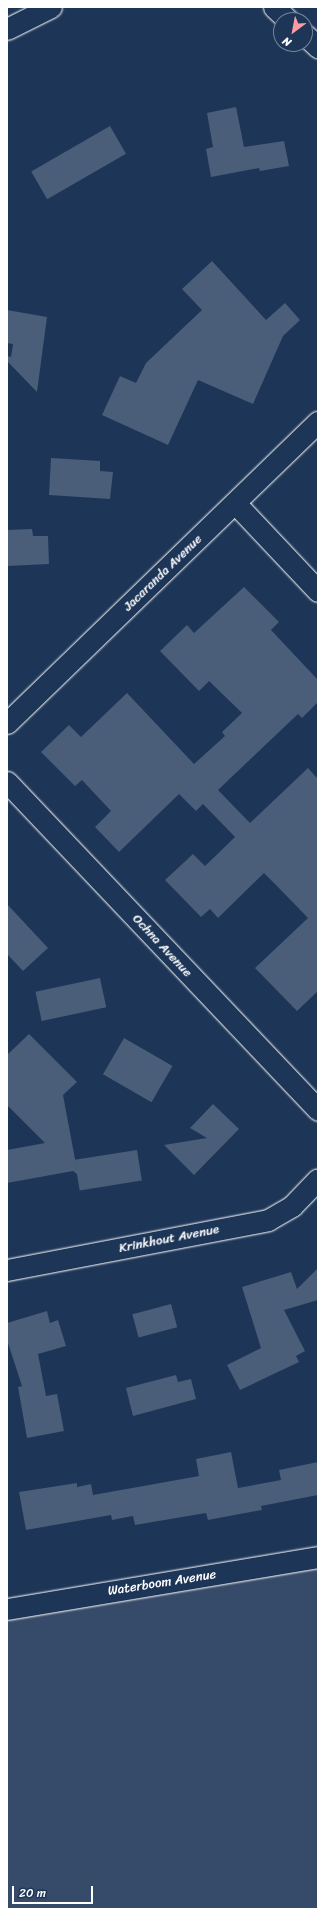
<!DOCTYPE html>
<style>
body{margin:0}
#map{position:relative;width:325px;height:1916px;overflow:hidden;background:#1d3557;font-family:Sriracha,sans-serif}
div>[style]{position:absolute}
.green>*{inset:0;background:#364b69}
.building>*{inset:0;background:#4a5d79;transform-origin:0 0}
.roads{filter:drop-shadow(0 0 1px #fff) drop-shadow(0 0 1px #fff)}
.minor>*{height:21px;margin:-10.5px;padding:0 10.5px;transform-origin:10.5px;border-radius:10.5px;background:#1d3557}
span{translate:-50% -50%;white-space:nowrap;text-align:center;line-height:1.15;-webkit-text-stroke:4px #1d3557;paint-order:stroke}
.street-label{font-size:13px;color:#fff}
.frame{position:absolute;inset:0;border:8px solid #fff;pointer-events:none}
.north{position:absolute;left:273px;top:12px;width:40px;height:40px;box-sizing:border-box;background:#1d3557;border:1px solid #77869a;border-radius:50%;rotate:212deg;font-size:11px;font-weight:700;line-height:16px;text-align:center;color:#fff}
.north::after{content:'';display:block;margin:auto;width:14px;height:18px;background:#ff9aa2;clip-path:polygon(50% 0,100% 100%,50% 72%,0 100%)}
.scale{position:absolute;left:12px;top:1886px;width:81px;height:18px;box-sizing:border-box;border:2px solid #fff;border-top:0;padding-left:5px;font-size:12px;line-height:14px;white-space:nowrap;color:#fff;-webkit-text-stroke:3px #1d3557;paint-order:stroke}
</style>
<div id="map">
<div class="green">
<i style="clip-path:polygon(318px 1564px,318px 1909px,7px 1909px,7px 1617px)"></i>
</div>
<div class="building">
<i style="clip-path:polygon(236px 107px,244px 147px,284px 141px,289px 166px,260px 171px,259px 168px,211px 177px,206px 149px,213px 147px,207px 113px)"></i>
<i style="left:110px;top:126px;width:32px;height:91px;rotate:60deg"></i>
<i style="clip-path:polygon(212px 261px,266px 320px,285px 303px,300px 320px,283px 336px,253px 404px,198px 380px,168px 445px,102px 415px,120px 376px,136px 383px,146px 363px,202px 310px,182px 289px)"></i>
<i style="clip-path:polygon(7px 310px,47px 317px,37px 392px,7px 361px,7px 356px,11px 357px,13px 344px,7px 343px)"></i>
<i style="clip-path:polygon(51px 458px,100px 461px,100px 471px,113px 472px,110px 499px,49px 495px)"></i>
<i style="clip-path:polygon(32px 529px,33px 536px,48px 536px,49px 564px,7px 566px,7px 530px)"></i>
<i style="clip-path:polygon(244px 587px,279px 622px,271px 630px,318px 680px,318px 702px,302px 718px,298px 714px,218px 790px,250px 823px,308px 768px,318px 779px,318px 991px,297px 1011px,255px 968px,308px 918px,275px 884px,264px 873px,218px 918px,210px 909px,201px 917px,165px 880px,193px 854px,205px 866px,235px 837px,203px 804px,196px 811px,179px 794px,119px 852px,95px 827px,111px 811px,82px 780px,75px 786px,41px 752px,69px 725px,81px 737px,127px 693px,194px 764px,225px 736px,222px 732px,242px 713px,209px 681px,199px 691px,160px 651px,187px 625px,194px 633px)"></i>
<i style="clip-path:polygon(7px 904px,48px 948px,23px 971px,7px 954px)"></i>
<i style="left:100px;top:978px;width:30px;height:66px;rotate:78deg"></i>
<i style="clip-path:polygon(29px 1034px,77px 1082px,63px 1095px,78px 1175px,73px 1171px,7px 1183px,7px 1150px,45px 1143px,7px 1105px,7px 1055px)"></i>
<i style="left:124px;top:1038px;width:56px;height:42px;rotate:30deg"></i>
<i style="clip-path:polygon(213px 1104px,239px 1129px,194px 1175px,164px 1145px,207px 1138px,190px 1128px)"></i>
<i style="left:137px;top:1150px;width:31px;height:63px;rotate:81deg"></i>
<i style="clip-path:polygon(318px 1268px,318px 1300px,284px 1310px,305px 1351px,296px 1356px,299px 1362px,240px 1390px,227px 1365px,261px 1348px,242px 1287px,291px 1272px,297px 1289px)"></i>
<i style="left:171px;top:1304px;width:24px;height:40px;rotate:75deg"></i>
<i style="clip-path:polygon(47px 1311px,50px 1323px,58px 1320px,66px 1346px,38px 1354px,46px 1396px,57px 1394px,64px 1431px,27px 1438px,18px 1387px,22px 1386px,7px 1340px,7px 1323px)"></i>
<i style="clip-path:polygon(176px 1375px,178px 1382px,191px 1379px,196px 1399px,133px 1416px,126px 1388px)"></i>
<i style="clip-path:polygon(231px 1452px,238px 1488px,281px 1480px,279px 1470px,318px 1462px,318px 1495px,261px 1506px,262px 1510px,208px 1520px,206px 1513px,135px 1525px,133px 1516px,112px 1520px,111px 1515px,26px 1530px,19px 1492px,77px 1483px,77px 1487px,91px 1484px,93px 1495px,199px 1476px,196px 1459px)"></i>
</div>
<div class="roads">
<div class="minor">
<i style="left:274px;top:7px;width:19px;rotate:43deg"></i>
<i style="left:7px;top:29px;width:49px;rotate:-26.6deg"></i>
<i style="left:305px;top:35px;width:18px;rotate:43deg"></i>
<i style="left:235px;top:503px;width:121px;rotate:46.7deg"></i>
<i style="left:7px;top:723px;width:433px;rotate:-44.1deg"></i>
<i style="left:7px;top:782px;width:452px;rotate:46.5deg"></i>
<i style="left:7px;top:1270px;width:266px;rotate:-10.8deg"></i>
<i style="left:268px;top:1220px;width:28px;rotate:-30deg"></i>
<i style="left:292px;top:1206px;width:37px;rotate:-46deg"></i>
<i style="left:7px;top:1609px;width:315px;rotate:-9.5deg"></i>
</div>
</div>
<div class="street-label">
<span style="left:163px;top:573px;rotate:-44deg">Jacaranda Avenue</span>
<span style="left:162px;top:946px;rotate:47deg">Ochna Avenue</span>
<span style="left:169px;top:1239px;rotate:-11deg">Krinkhout Avenue</span>
<span style="left:162px;top:1583px;rotate:-9deg">Waterboom Avenue</span>
</div>
<div class="frame"></div>
<div class="north">N</div>
<div class="scale">20 m</div>
</div>
